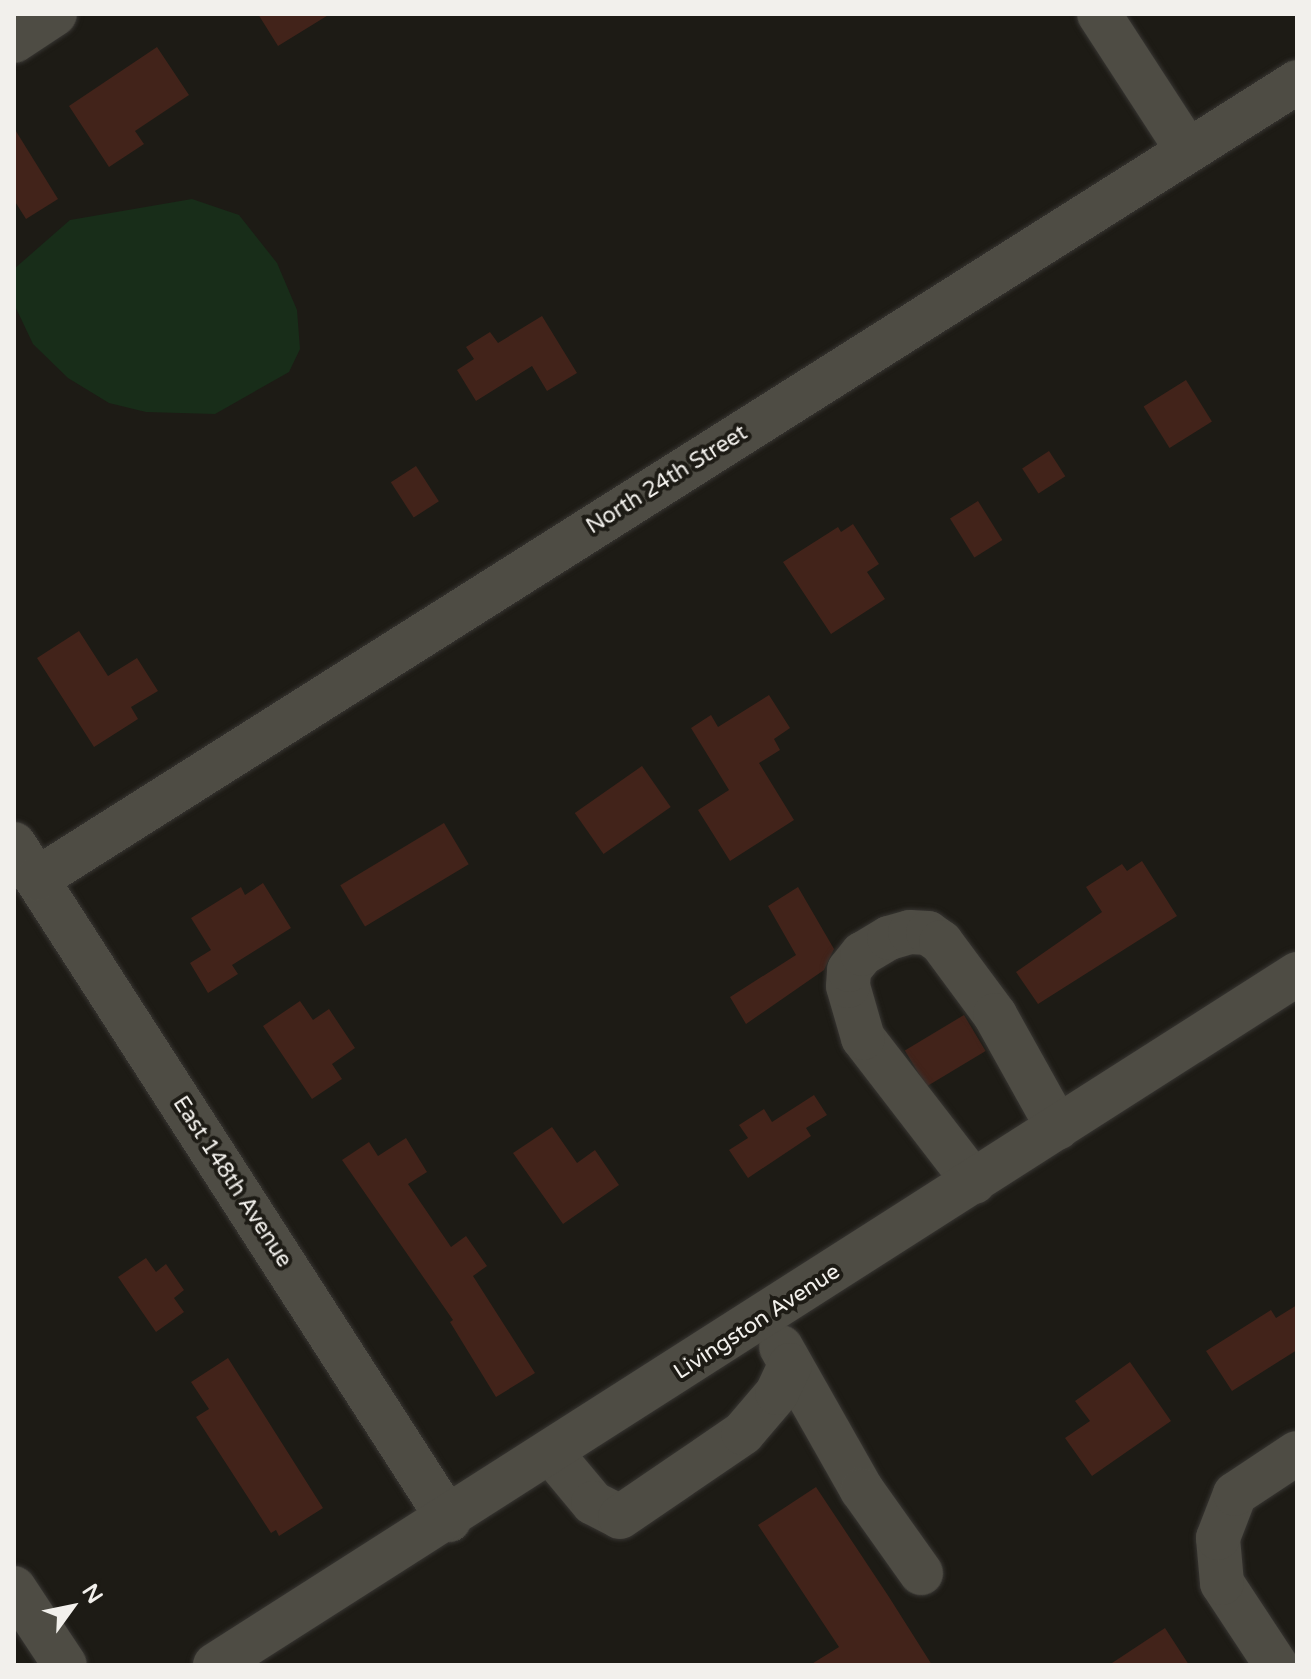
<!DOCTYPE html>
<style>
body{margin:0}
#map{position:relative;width:1311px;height:1679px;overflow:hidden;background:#1d1b15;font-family:"Varela Round",sans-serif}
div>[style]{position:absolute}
.green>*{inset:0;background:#182d19}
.building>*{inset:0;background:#42231a;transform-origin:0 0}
.roads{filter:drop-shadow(0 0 2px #373532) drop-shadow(0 0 2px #373532)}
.minor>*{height:44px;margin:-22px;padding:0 22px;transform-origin:22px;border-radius:22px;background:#4e4c44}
span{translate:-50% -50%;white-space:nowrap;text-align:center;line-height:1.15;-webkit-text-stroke:8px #1d1b15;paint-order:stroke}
.street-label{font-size:22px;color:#f2f0ec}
.frame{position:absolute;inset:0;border:16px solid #f2f0ec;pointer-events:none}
.north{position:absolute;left:32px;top:1567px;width:80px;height:80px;-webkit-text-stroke:6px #1d1b15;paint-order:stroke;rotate:57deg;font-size:22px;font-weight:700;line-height:32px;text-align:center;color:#f2f0ec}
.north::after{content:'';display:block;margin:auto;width:28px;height:36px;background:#f2f0ec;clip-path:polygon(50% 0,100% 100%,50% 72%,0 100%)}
</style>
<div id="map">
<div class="green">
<i style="clip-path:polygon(192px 199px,239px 215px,277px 263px,297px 310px,300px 349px,289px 372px,215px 414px,146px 412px,109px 403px,68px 378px,33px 344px,15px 306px,14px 269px,70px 220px)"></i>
</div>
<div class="building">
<i style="clip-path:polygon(258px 14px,330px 14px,278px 46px)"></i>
<i style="clip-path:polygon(157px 47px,189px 95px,135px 131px,144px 144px,109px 167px,69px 106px)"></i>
<i style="clip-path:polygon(14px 128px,58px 199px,26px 219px,14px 200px)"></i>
<i style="clip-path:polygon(542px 316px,577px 373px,547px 391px,532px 366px,476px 401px,457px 370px,474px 359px,466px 347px,490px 332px,498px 343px)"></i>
<i style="left:1186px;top:380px;width:49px;height:50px;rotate:58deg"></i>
<i style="left:1049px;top:451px;width:30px;height:32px;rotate:57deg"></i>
<i style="left:416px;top:466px;width:42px;height:30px;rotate:57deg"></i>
<i style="left:978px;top:501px;width:46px;height:33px;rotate:58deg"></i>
<i style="clip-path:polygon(853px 524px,879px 564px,867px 572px,885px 599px,831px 634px,783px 562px,838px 527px,841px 532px)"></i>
<i style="clip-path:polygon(79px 631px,108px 676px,137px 658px,158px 691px,131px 707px,138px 719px,94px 747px,37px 658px)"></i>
<i style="clip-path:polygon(769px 695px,790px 728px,774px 739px,780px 750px,759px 763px,794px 820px,730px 861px,698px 810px,729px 790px,691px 728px,711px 715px,718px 727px)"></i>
<i style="left:642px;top:766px;width:50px;height:82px;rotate:55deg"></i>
<i style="left:444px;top:823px;width:48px;height:121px;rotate:59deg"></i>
<i style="clip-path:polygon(1142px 861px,1177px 916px,1038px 1004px,1016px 972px,1102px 912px,1086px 887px,1122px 864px,1127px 871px)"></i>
<i style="clip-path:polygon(263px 883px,291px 928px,232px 965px,238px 974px,208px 993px,190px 963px,211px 950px,191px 918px,241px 887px,245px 895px)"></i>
<i style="clip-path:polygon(798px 887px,834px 949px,824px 970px,746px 1024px,730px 997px,796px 955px,768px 906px)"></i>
<i style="clip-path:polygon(300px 1001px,313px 1020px,329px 1009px,355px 1048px,332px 1064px,342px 1079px,312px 1099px,263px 1026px)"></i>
<i style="left:964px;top:1015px;width:42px;height:69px;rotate:59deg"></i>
<i style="clip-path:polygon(814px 1095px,827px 1115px,806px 1128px,811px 1136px,748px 1178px,729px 1150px,748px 1138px,739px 1125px,764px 1109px,772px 1122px)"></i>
<i style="clip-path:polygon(552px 1127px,577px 1163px,595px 1150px,619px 1185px,563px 1224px,513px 1153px)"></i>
<i style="clip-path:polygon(406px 1138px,427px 1172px,408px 1184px,451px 1247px,466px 1236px,487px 1266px,473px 1276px,535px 1373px,496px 1397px,450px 1322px,453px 1320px,342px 1160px,369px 1142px,378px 1156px)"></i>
<i style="clip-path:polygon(146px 1258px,156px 1272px,166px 1264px,184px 1290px,174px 1298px,184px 1312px,156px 1332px,118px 1277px)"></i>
<i style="clip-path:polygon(1297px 1305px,1297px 1350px,1232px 1391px,1206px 1351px,1271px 1310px,1276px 1318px)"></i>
<i style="clip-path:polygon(228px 1358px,323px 1508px,279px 1536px,276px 1530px,271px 1533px,196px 1417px,209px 1409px,191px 1382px)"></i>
<i style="clip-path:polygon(1130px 1362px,1171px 1421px,1092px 1476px,1065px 1438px,1090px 1421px,1075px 1401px)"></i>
<i style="clip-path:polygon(816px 1487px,889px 1597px,932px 1665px,810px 1665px,839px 1647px,758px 1525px)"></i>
<i style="clip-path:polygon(1165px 1628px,1189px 1665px,1109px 1665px)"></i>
</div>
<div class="roads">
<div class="minor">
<i style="left:1099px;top:14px;width:163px;rotate:57deg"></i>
<i style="left:14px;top:41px;width:49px;rotate:-33.4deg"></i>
<i style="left:14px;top:844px;width:804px;rotate:57.24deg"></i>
<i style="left:37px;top:879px;width:1491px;rotate:-32.31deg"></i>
<i style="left:974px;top:1182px;width:182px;rotate:-127.6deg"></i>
<i style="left:863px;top:1038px;width:54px;rotate:-106.1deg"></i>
<i style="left:848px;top:986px;width:16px;rotate:-86deg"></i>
<i style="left:849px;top:970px;width:21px;rotate:-51deg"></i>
<i style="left:862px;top:954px;width:31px;rotate:-31deg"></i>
<i style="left:889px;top:938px;width:22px;rotate:-16deg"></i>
<i style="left:910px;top:932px;width:18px;rotate:3deg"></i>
<i style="left:928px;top:933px;width:16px;rotate:35deg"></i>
<i style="left:941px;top:942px;width:91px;rotate:53.5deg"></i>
<i style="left:995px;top:1015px;width:129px;rotate:60.9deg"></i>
<i style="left:781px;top:1347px;width:164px;rotate:60.5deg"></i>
<i style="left:862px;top:1490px;width:102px;rotate:54.6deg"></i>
<i style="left:552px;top:1454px;width:64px;rotate:50.1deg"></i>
<i style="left:593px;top:1503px;width:30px;rotate:27deg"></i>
<i style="left:620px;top:1517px;width:149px;rotate:-34.3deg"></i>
<i style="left:743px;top:1433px;width:52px;rotate:-49.6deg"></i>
<i style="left:777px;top:1393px;width:31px;rotate:-65deg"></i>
<i style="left:14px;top:1588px;width:92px;rotate:56.5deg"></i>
<i style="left:215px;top:1665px;width:1284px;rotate:-32.56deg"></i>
<i style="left:1276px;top:1665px;width:98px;rotate:-123.4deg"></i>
<i style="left:1222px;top:1583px;width:45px;rotate:-95.1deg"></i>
<i style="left:1218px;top:1538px;width:47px;rotate:-68.9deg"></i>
<i style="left:1235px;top:1494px;width:74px;rotate:-33.5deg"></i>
</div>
</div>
<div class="street-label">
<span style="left:667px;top:480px;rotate:-32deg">North 24th Street</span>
<span style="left:232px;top:1182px;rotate:57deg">East 148th Avenue</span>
<span style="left:757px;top:1322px;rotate:-33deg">Livingston Avenue</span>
</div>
<div class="frame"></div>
<div class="north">N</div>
</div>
